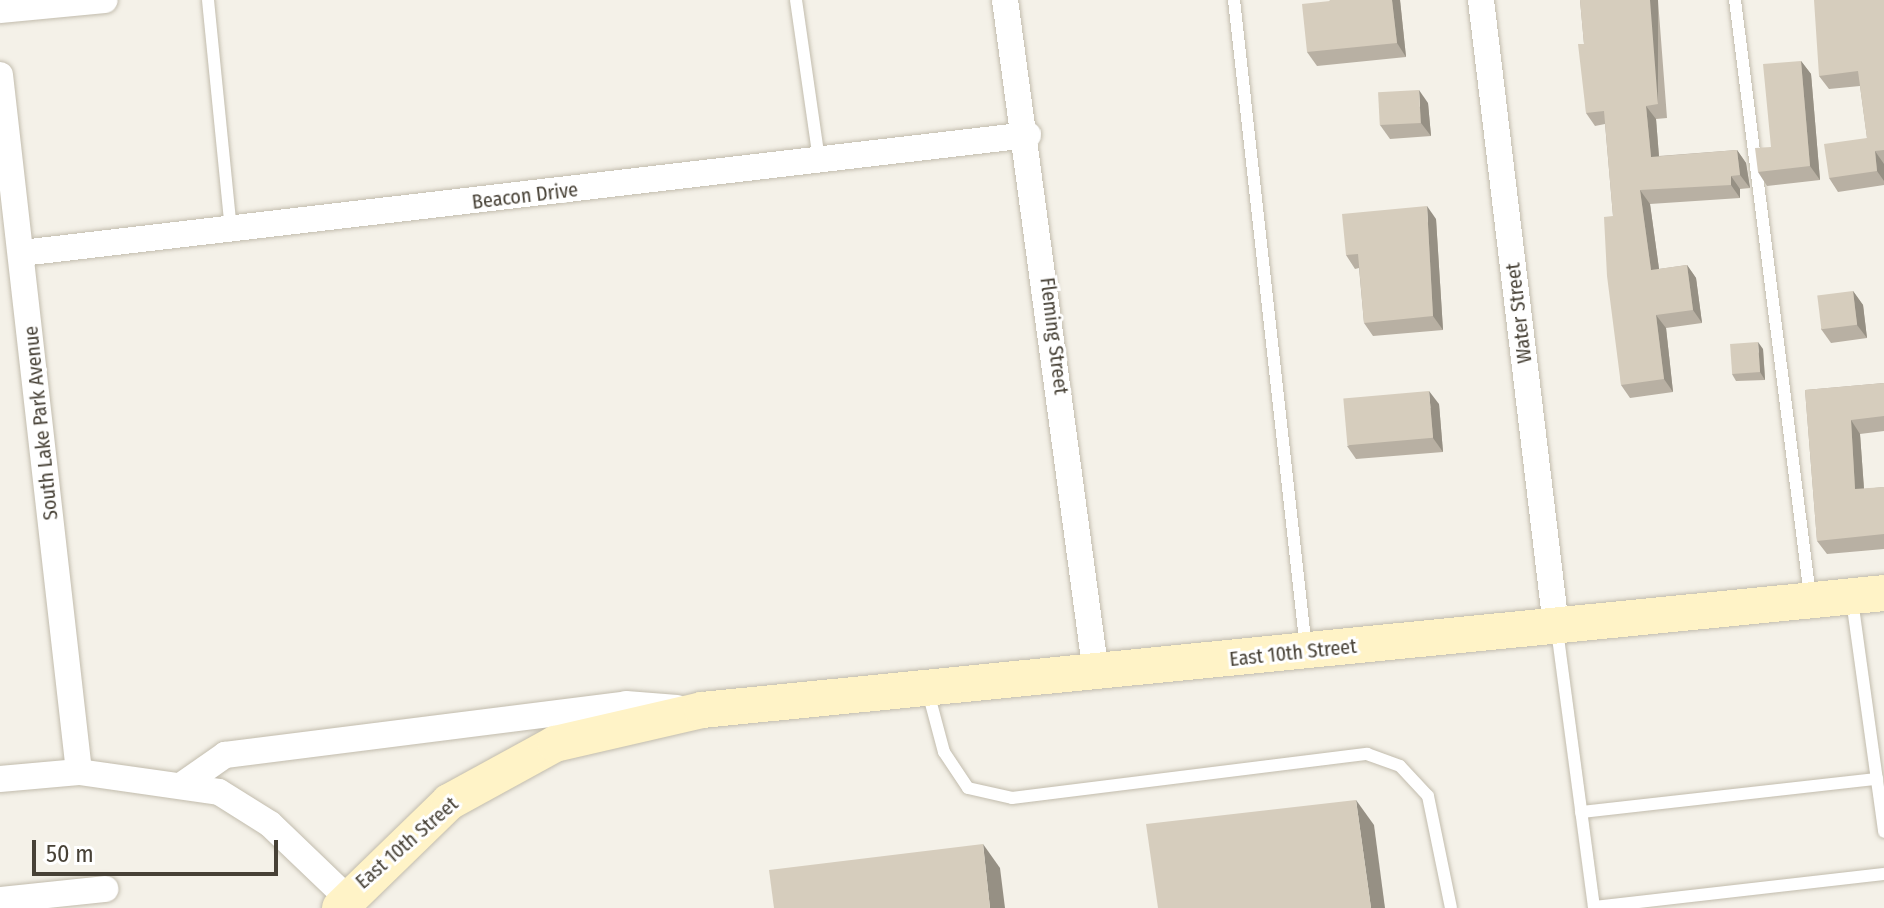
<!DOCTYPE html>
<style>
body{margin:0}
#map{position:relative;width:1884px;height:908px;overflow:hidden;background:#f4f1e8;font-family:"Fira Sans Condensed",sans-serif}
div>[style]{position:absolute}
.roads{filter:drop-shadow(0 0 2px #c2bcad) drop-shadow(0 0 2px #c2bcad)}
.service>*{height:12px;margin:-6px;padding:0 6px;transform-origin:6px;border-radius:6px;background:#fff}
.minor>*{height:26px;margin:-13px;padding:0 13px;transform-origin:13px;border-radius:13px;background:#fff}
.secondary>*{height:36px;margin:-18px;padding:0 18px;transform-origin:18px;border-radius:18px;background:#fff3c7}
.wall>*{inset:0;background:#b8b0a3}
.shaded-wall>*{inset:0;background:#969084;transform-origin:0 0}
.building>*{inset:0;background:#d6cdbd;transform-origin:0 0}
span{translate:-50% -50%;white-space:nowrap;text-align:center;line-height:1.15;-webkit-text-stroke:6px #fff;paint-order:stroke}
.street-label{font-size:20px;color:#474136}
.scale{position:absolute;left:32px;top:840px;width:246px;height:36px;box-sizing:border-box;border:4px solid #474136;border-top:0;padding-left:10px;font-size:24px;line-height:28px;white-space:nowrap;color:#474136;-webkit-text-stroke:6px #fff;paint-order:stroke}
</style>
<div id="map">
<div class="roads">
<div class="service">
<i style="left:208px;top:0;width:231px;rotate:84.3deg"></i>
<i style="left:796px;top:0;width:162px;rotate:81.8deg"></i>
<i style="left:1234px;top:0;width:653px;rotate:83.67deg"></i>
<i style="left:1735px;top:0;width:601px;rotate:82.83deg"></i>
<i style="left:1852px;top:600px;width:234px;rotate:82.1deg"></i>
<i style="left:1557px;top:630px;width:280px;rotate:82.4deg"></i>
<i style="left:928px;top:692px;width:62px;rotate:75.1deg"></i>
<i style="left:944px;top:752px;width:43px;rotate:56.3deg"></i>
<i style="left:968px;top:788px;width:45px;rotate:12.8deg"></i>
<i style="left:1012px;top:798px;width:358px;rotate:-7.1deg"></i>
<i style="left:1367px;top:754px;width:35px;rotate:20deg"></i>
<i style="left:1400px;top:766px;width:41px;rotate:47deg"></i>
<i style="left:1428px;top:796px;width:114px;rotate:78.4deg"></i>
<i style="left:1581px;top:812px;width:298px;rotate:-6.4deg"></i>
<i style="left:1594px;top:907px;width:292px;rotate:-6.5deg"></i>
</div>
<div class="minor">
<i style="left:1005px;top:0;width:680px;rotate:82.31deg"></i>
<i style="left:1481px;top:0;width:630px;rotate:83.17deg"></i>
<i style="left:0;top:10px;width:105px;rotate:-5.4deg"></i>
<i style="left:0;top:75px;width:701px;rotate:83.53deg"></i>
<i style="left:22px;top:253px;width:1013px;rotate:-6.69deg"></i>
<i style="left:0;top:779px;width:79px;rotate:-5.1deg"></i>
<i style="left:79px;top:772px;width:141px;rotate:8.1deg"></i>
<i style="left:219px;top:792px;width:60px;rotate:32.1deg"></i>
<i style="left:270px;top:824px;width:105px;rotate:43.8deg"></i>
<i style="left:185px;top:783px;width:49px;rotate:-35deg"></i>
<i style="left:225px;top:755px;width:404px;rotate:-7.2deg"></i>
<i style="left:626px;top:704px;width:51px;rotate:4.5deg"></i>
<i style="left:0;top:900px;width:106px;rotate:-6deg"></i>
</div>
<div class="secondary">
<i style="left:340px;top:908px;width:152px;rotate:-44.2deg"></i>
<i style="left:449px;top:802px;width:121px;rotate:-28.7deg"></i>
<i style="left:555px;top:744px;width:151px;rotate:-13deg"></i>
<i style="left:702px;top:710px;width:1188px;rotate:-5.65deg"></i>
</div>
</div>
<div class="wall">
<i style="clip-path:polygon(1330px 0,1400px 0,1406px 57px,1317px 66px,1307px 52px)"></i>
<i style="clip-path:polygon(1580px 0,1658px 0,1667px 118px,1656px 119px,1659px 156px,1737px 150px,1746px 163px,1750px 188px,1740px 189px,1740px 198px,1650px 204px,1659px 269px,1687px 265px,1696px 278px,1702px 323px,1666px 328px,1673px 392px,1630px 398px,1621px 385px,1613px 216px,1605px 124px,1595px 126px,1586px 113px,1584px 44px)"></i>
<i style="clip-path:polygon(1884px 0,1884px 185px,1838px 192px,1829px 178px,1867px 138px,1860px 86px,1829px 89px,1819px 76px)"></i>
<i style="clip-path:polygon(1801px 61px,1811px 74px,1820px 180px,1767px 186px,1758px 172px,1771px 147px)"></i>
<i style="clip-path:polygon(1428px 103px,1431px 136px,1390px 139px,1380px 125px)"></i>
<i style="clip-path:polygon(1436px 219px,1443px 330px,1373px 336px,1364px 323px,1359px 268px,1355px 269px,1346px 255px)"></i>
<i style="clip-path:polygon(1853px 291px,1863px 305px,1867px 338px,1831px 343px,1821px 329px)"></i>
<i style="clip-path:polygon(1763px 349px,1765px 380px,1736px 381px,1732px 374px)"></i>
<i style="clip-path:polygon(1884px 383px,1884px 431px,1860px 434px,1864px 489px,1884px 487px,1884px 549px,1827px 554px,1817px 541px,1805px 390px)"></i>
<i style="clip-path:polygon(1439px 404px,1443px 452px,1356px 459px,1347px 446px)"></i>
</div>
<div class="shaded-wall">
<i style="clip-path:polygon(1392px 0,1400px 0,1406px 57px,1397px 43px)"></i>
<i style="left:1650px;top:0;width:8px;height:104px"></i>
<i style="clip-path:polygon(1801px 61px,1811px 74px,1820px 180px,1810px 166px)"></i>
<i style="clip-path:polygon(1419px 90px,1428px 103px,1431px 136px,1421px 123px)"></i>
<i style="clip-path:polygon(1646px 106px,1656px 119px,1660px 170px,1651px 157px)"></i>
<i style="clip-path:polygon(1737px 150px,1746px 163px,1750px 188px,1740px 175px)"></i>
<i style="clip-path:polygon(1875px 151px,1884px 164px,1884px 181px,1877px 171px)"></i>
<i style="clip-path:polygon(1731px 176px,1740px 189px,1740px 198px,1731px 185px)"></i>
<i style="clip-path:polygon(1640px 190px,1650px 204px,1661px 283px,1651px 270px)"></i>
<i style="clip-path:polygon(1427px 206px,1436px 219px,1443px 330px,1433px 316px)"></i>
<i style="clip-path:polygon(1687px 265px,1696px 278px,1702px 323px,1693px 310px)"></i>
<i style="clip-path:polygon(1853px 291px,1863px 305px,1867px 338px,1857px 325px)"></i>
<i style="clip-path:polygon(1656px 315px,1666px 328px,1673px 392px,1664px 379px)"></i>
<i style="clip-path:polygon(1758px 342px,1763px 349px,1765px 380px,1760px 372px)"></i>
<i style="clip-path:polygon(1429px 391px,1439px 404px,1443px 452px,1433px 438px)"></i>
<i style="clip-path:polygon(1851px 420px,1860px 434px,1865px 503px,1855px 489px)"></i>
<i style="clip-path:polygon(1356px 800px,1374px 825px,1385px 908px,1371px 908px)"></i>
<i style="clip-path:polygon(983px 844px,1000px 868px,1005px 908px,990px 908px)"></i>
</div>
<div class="building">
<i style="clip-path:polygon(1330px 0,1392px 0,1397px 43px,1307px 52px,1302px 4px,1330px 1px)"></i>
<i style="clip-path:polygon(1580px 0,1650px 0,1658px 104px,1646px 106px,1651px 157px,1737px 150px,1740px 175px,1731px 176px,1731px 185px,1640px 190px,1651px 270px,1687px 265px,1693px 310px,1656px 315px,1664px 379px,1621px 385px,1607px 276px,1604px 217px,1613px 216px,1604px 111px,1586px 113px,1578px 44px,1584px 44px)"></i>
<i style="clip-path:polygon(1814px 0,1884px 0,1884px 150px,1875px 151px,1877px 171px,1829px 178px,1824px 144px,1867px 138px,1858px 71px,1819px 76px)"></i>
<i style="clip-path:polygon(1801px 61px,1810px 166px,1758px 172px,1755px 148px,1771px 147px,1763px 64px)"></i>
<i style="left:1419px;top:90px;width:33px;height:41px;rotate:87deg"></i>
<i style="clip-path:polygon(1427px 206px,1433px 316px,1364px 323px,1358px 254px,1346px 255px,1342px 214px)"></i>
<i style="left:1853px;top:291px;width:34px;height:36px;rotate:83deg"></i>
<i style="left:1758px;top:342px;width:30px;height:28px;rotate:86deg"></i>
<i style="clip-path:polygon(1884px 383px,1884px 416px,1851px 420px,1855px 489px,1884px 487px,1884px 534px,1817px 541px,1805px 390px)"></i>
<i style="left:1429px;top:391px;width:47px;height:86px;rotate:85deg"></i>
<i style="clip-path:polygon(1356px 800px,1371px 908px,1158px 908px,1146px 824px)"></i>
<i style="clip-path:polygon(983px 844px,990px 908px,774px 908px,769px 870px)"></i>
</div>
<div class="street-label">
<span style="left:525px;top:196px;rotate:-7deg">Beacon Drive</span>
<span style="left:1519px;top:313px;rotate:-97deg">Water Street</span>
<span style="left:1054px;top:336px;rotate:83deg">Fleming Street</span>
<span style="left:41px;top:423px;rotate:-96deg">South Lake Park Avenue</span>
<span style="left:1293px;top:653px;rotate:-6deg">East 10th Street</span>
<span style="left:407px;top:843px;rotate:-41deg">East 10th Street</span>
</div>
<div class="scale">50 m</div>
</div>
